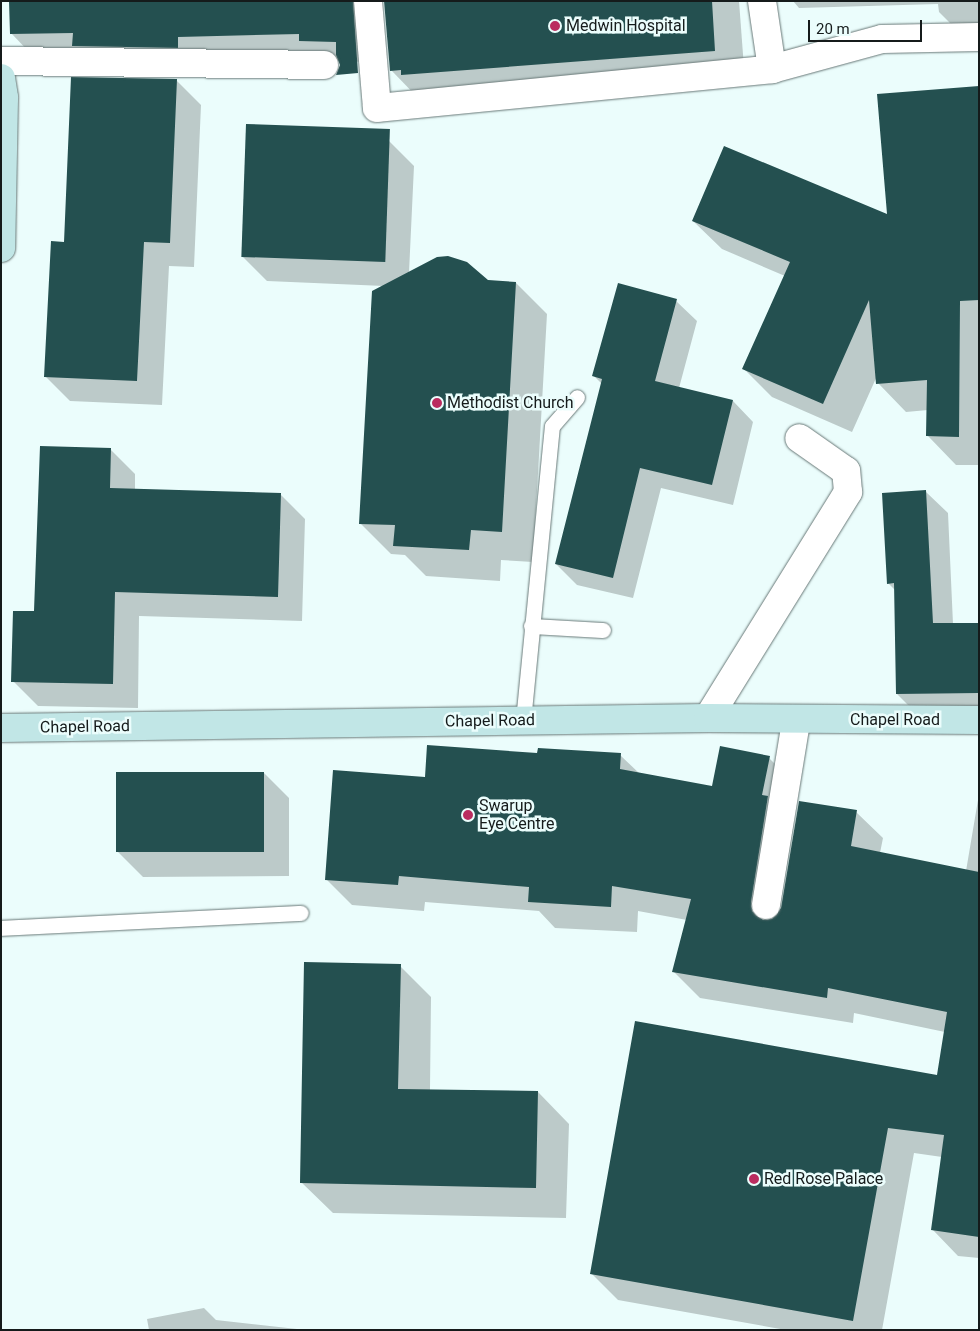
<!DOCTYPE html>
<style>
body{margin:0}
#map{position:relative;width:980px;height:1331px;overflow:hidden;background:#ebfdfc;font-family:Roboto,sans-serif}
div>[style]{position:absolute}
.shadow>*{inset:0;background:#0003}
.building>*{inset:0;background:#245050;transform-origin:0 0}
.roads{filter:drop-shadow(0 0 1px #687877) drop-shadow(0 0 1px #687877)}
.lane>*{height:15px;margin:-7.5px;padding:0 7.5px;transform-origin:7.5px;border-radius:7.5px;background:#fff}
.street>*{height:28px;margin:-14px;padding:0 14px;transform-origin:14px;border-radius:14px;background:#fff}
.secondary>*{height:28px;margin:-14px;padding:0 14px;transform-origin:14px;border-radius:14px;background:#c1e6e6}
.dots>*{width:14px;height:14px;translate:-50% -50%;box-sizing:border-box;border:2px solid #ebfdfc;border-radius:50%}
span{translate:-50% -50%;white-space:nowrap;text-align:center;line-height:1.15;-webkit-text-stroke:5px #ebfdfc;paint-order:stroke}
.poi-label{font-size:16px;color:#151b1b}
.left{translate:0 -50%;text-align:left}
.street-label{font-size:16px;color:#151b1b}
.frame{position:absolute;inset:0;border:2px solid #151b1b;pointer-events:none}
.scale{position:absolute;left:808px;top:20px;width:114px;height:22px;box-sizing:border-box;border:2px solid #151b1b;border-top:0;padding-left:6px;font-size:15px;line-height:18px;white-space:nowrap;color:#151b1b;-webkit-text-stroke:4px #ebfdfc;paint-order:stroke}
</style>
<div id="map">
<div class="shadow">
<i style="clip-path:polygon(10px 1px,358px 1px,373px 62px,31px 54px,11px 33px)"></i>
<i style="clip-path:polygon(390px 1px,739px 1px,745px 81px,421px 101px,391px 70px)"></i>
<i style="clip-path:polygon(793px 1px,979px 1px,979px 38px,966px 39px,939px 12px,938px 4px,799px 8px)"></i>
<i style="clip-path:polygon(176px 80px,201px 105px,194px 267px,169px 266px,162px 405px,70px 401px,45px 376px,65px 243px)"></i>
<i style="clip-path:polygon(979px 87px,979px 465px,956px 465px,928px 436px,928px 410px,906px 412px,878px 383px,877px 376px,852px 432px,772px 397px,743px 368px,785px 276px,722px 249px,693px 221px,888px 216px)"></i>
<i style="clip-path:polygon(389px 141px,414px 166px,409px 273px,516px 283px,547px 314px,533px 562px,501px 560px,500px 581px,426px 576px,405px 555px,391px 554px,360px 523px,384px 286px,267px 281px,242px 256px)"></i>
<i style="clip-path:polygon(676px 301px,697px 321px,679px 388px,733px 401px,753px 422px,733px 505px,661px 488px,633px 598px,577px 585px,556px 564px,602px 384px,594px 376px)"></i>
<i style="clip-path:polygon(110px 449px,135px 474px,135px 490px,280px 494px,305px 519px,302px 621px,139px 616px,138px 708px,38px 706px,13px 681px,36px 612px)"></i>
<i style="clip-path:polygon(926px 492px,948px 513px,953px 624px,979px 624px,979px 714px,919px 716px,897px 694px,895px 590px,888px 583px)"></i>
<i style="clip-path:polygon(538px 755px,620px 755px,640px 774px,713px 787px,769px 758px,795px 784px,788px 818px,794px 823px,779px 914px,856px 812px,883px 838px,880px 853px,966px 871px,979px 794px,979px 1258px,958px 1256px,932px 1229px,942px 1157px,914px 1153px,882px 1330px,786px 1330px,618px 1300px,591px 1273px,938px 1076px,945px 1032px,854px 1013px,853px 1023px,700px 998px,674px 972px,687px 920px,638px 911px,637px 932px,555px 928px,539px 911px,425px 902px,424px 911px,352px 905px,326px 879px,426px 778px)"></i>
<i style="clip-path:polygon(264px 773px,289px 798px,289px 876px,143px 877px,118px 852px)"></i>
<i style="clip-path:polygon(400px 966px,431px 997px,430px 1090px,538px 1092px,569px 1124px,566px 1218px,333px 1213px,301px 1182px)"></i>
<i style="clip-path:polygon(204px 1308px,216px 1320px,306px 1330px,149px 1330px,147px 1319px)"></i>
</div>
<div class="building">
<i style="clip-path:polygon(9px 1px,353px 1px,358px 73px,336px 75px,340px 65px,336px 55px,336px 42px,299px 41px,299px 34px,178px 37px,178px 48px,72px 46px,73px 33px,10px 34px)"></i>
<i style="clip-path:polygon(384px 1px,712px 1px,715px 51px,401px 75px,401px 70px,390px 71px)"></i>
<i style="clip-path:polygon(71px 77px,177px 79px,170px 243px,144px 242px,137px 381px,44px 377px,51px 241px,64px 242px)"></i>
<i style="clip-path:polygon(979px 86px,979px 300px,960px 301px,959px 437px,926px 436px,927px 380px,876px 384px,869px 300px,823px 404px,742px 369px,790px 262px,692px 221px,724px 146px,887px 214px,877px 94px)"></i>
<i style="left:246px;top:124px;width:144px;height:133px;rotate:2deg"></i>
<i style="clip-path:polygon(448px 256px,467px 262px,488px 280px,516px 282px,502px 532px,471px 530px,469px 550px,393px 546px,395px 525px,359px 524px,372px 291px,437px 257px)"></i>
<i style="clip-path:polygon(618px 283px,677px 299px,655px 381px,733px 400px,712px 485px,640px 468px,613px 578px,555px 564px,602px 379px,592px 376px)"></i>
<i style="clip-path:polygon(40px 446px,111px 448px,110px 488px,281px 493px,278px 597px,115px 592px,113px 684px,11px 682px,13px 611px,34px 611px)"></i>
<i style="clip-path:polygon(926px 490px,933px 623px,979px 623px,979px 693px,896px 694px,894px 583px,887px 584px,882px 493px)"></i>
<i style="clip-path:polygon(427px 745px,537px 753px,538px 748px,621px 753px,620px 769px,712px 786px,720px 746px,770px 756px,762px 795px,768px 796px,751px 902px,752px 911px,763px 920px,772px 919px,781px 908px,799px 801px,857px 810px,851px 846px,979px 872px,979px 1237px,931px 1230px,944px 1135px,888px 1128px,853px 1321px,590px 1274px,635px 1021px,937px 1075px,947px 1012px,828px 988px,827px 998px,672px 972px,691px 899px,612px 886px,611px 907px,528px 902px,529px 887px,399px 876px,398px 885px,325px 880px,333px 770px,425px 777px)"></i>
<i style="left:264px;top:772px;width:80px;height:148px;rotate:90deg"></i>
<i style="clip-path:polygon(304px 962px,401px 964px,398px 1089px,538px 1091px,536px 1188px,300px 1183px)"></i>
</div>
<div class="roads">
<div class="lane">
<i style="left:531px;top:626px;width:72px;rotate:3.2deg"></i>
<i style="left:523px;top:721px;width:296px;rotate:-84.4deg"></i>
<i style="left:552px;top:426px;width:38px;rotate:-49deg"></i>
<i style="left:1px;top:928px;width:300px;rotate:-2.9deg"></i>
</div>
<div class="street">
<i style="left:368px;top:1px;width:107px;rotate:85.2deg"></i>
<i style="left:377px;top:108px;width:397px;rotate:-5.6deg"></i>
<i style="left:772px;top:69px;width:114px;rotate:-15.3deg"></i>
<i style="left:882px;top:39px;width:97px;rotate:-1.2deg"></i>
<i style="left:762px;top:1px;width:69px;rotate:81.6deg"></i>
<i style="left:1px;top:61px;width:323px;rotate:0.7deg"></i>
<i style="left:708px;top:718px;width:266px;rotate:-58.2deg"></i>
<i style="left:848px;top:492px;width:21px;rotate:-95deg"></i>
<i style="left:846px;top:471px;width:57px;rotate:-144.9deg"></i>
<i style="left:766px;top:905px;width:186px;rotate:-80.7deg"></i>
</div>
<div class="secondary">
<i style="left:1px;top:78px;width:20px;rotate:81deg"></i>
<i style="left:4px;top:98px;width:150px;rotate:91.1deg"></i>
<i style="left:1px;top:728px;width:707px;rotate:-0.81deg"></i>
<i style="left:708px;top:718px;width:271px;rotate:0.4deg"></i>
</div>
</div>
<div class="dots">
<i style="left:555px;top:26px;background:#ba2c5f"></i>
<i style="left:437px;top:403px;background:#ba2c5f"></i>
<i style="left:468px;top:815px;background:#ba2c5f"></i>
<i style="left:754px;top:1179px;background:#ba2c5f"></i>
</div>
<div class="poi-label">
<span class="left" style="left:566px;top:26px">Medwin Hospital</span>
<span class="left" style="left:447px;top:403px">Methodist Church</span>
<span class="left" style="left:479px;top:815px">Swarup<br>Eye Centre</span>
<span class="left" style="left:764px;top:1179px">Red Rose Palace</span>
</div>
<div class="street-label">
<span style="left:895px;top:720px">Chapel Road</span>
<span style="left:490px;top:721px;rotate:-1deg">Chapel Road</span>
<span style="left:85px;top:727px;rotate:-1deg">Chapel Road</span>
</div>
<div class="frame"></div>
<div class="scale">20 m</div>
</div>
